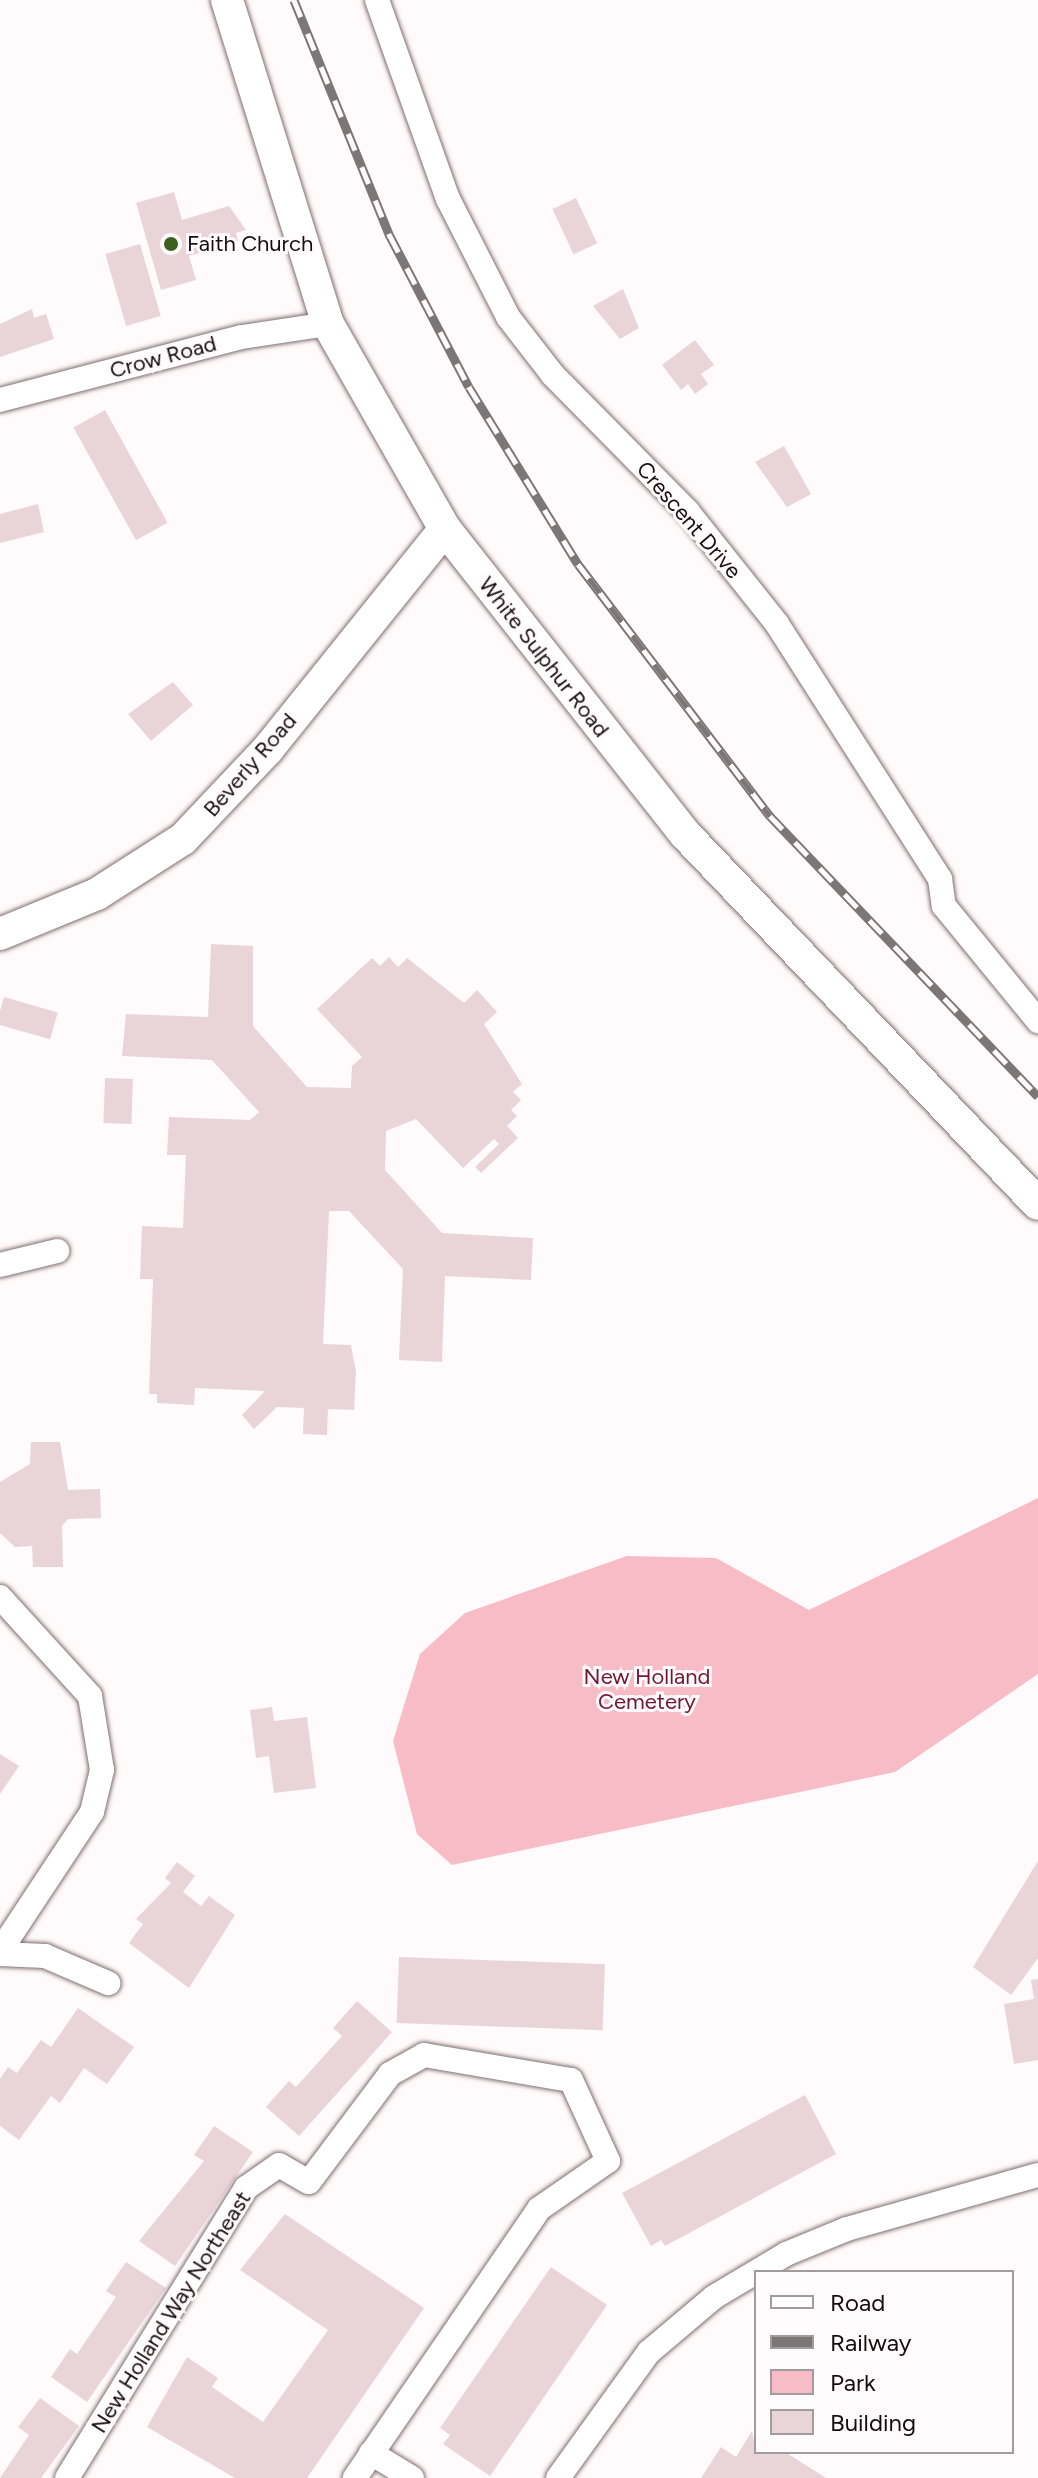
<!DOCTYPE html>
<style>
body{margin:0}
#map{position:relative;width:1038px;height:2478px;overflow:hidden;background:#fffafb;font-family:Figtree,sans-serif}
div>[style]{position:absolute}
.green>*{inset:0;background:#f8bcc7}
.building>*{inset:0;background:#e9d5d8;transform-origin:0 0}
.roads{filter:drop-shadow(0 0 2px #806e71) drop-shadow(0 0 2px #806e71)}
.street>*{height:24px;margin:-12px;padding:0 12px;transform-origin:12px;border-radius:12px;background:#fff}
.secondary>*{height:32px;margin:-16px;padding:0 16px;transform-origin:16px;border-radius:16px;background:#fff}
.rail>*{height:9px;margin-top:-4.5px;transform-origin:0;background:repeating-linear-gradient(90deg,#fffafb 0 18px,#7c7677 0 36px);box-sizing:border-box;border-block:2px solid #7c7677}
.dots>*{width:22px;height:22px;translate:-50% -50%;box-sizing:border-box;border:4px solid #fffafb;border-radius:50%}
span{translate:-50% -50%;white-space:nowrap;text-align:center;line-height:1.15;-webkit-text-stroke:6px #fffafb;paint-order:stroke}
.poi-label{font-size:22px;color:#150e10}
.left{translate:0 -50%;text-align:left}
.street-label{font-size:22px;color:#150e10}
.park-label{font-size:22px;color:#711734}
.legend{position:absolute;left:754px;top:2270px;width:260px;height:184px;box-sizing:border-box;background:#fffafb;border:2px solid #a19c9d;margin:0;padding:10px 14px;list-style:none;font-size:24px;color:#150e10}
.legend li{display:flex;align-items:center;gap:16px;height:40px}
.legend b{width:40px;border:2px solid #a19c9d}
</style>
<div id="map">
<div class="green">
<i style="clip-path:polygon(1038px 1498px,1038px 1674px,895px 1772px,452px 1865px,417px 1834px,393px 1741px,420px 1654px,465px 1613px,627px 1556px,716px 1558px,809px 1610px)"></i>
</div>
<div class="building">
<i style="clip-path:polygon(174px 192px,182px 220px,229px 206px,246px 230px,236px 233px,238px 241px,189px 256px,196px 280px,161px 290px,136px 203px)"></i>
<i style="left:576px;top:198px;width:50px;height:26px;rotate:65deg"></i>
<i style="left:140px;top:244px;width:75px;height:36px;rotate:74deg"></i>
<i style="clip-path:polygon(623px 289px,639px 328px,620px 339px,593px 306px)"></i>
<i style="clip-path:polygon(32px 309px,34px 318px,46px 314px,54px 339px,0 357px,0 324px)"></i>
<i style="clip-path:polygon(695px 340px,714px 365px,701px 374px,708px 384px,695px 394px,688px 384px,681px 390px,662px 365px)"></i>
<i style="left:105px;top:410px;width:129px;height:36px;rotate:61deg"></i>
<i style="clip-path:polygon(784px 446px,811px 494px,787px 507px,755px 462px)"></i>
<i style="clip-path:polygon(38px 504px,44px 532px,0 543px,0 514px)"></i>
<i style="clip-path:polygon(173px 682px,193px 705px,151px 741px,128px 714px)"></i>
<i style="clip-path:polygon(211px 944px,253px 946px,253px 1026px,307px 1087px,351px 1088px,352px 1066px,362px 1057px,317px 1009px,372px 958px,380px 966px,389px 957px,398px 967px,407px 958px,464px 1003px,477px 990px,497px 1012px,484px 1024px,522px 1084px,513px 1092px,521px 1100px,511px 1110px,517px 1116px,507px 1126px,518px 1138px,481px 1173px,475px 1167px,499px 1144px,494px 1139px,463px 1168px,416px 1119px,386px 1131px,385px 1170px,442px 1233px,533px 1238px,531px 1280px,445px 1276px,442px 1362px,399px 1360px,403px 1269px,349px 1211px,329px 1211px,323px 1344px,351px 1345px,356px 1372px,354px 1410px,328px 1409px,327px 1435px,303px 1434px,304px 1408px,277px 1407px,254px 1429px,242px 1415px,265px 1391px,195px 1388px,194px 1405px,157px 1403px,157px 1394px,149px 1394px,153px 1279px,140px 1279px,142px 1226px,183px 1228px,186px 1155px,167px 1155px,169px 1117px,250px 1120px,259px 1112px,212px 1060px,122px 1056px,126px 1014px,208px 1017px)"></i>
<i style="left:4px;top:997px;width:56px;height:28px;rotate:16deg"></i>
<i style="left:105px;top:1078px;width:28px;height:45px;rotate:2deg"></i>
<i style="clip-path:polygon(31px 1442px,60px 1442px,68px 1490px,100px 1489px,101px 1518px,68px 1519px,62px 1526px,63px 1567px,33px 1567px,32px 1546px,15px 1547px,0 1533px,0 1482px,30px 1464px)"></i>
<i style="clip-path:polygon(272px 1707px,274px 1721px,307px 1717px,316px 1788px,274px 1793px,269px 1756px,256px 1758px,250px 1710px)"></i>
<i style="clip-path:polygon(0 1754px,19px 1766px,0 1794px)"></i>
<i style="clip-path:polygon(1038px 1861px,1038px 1958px,1011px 1995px,973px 1967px)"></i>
<i style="clip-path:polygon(177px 1862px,195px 1876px,183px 1892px,201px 1906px,209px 1896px,235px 1915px,189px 1988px,129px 1943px,143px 1924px,136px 1919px,171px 1883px,165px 1878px)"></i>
<i style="left:399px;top:1957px;width:206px;height:66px;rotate:2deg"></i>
<i style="clip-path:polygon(1038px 1979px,1038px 2060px,1014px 2064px,1004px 2004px,1034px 1999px,1031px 1980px)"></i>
<i style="clip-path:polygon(357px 2001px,392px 2032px,299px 2136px,266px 2107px,289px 2081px,296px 2087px,342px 2036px,333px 2028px)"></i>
<i style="clip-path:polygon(78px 2008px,134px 2047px,107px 2084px,84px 2068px,60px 2103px,51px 2096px,19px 2140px,0 2126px,0 2079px,8px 2067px,17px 2073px,41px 2040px,51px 2047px)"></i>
<i style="clip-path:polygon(805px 2095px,836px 2154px,665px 2246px,661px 2240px,651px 2246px,622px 2193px)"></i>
<i style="clip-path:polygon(214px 2126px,253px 2152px,175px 2266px,139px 2241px,204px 2161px,194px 2155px)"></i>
<i style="clip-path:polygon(285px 2214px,424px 2308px,307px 2478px,235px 2478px,147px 2427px,187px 2357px,218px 2378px,212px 2387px,263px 2422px,328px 2330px,240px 2270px)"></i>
<i style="clip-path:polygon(126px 2262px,166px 2288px,87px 2402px,51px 2377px,70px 2349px,77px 2354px,116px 2297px,106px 2291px)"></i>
<i style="clip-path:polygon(551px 2267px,607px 2305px,490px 2476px,443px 2444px,450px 2435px,440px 2428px)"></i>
<i style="clip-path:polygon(40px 2398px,79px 2426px,41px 2478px,0 2478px,29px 2435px,18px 2427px)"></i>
<i style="clip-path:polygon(752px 2431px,756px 2452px,785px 2452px,826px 2478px,701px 2478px,721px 2447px,736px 2457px)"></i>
</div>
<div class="roads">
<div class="street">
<i style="left:377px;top:0;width:211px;rotate:70.4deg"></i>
<i style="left:448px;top:199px;width:132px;rotate:63deg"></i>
<i style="left:508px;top:317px;width:73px;rotate:52.2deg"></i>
<i style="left:553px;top:375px;width:192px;rotate:45.4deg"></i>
<i style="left:688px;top:512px;width:143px;rotate:51.5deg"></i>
<i style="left:777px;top:624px;width:303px;rotate:57.4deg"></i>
<i style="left:940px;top:879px;width:27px;rotate:82deg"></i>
<i style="left:944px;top:906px;width:149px;rotate:50.7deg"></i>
<i style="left:0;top:400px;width:250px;rotate:-14.6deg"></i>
<i style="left:242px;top:337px;width:87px;rotate:-8.6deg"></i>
<i style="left:0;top:1265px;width:59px;rotate:-13.8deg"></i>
<i style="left:0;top:1597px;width:134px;rotate:47.7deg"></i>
<i style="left:90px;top:1696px;width:75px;rotate:80.8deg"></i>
<i style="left:102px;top:1770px;width:43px;rotate:103.4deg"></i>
<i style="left:92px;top:1812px;width:167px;rotate:123.5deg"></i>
<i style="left:0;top:1954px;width:45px;rotate:2.5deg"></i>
<i style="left:45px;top:1956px;width:69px;rotate:23.2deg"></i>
<i style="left:371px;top:2453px;width:48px;rotate:31.4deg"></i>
<i style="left:67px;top:2478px;width:341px;rotate:-58.3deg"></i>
<i style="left:246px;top:2188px;width:40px;rotate:-34.9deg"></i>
<i style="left:279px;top:2165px;width:34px;rotate:30deg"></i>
<i style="left:309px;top:2182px;width:135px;rotate:-53.1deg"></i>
<i style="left:390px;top:2074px;width:39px;rotate:-29deg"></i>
<i style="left:424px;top:2055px;width:149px;rotate:9.7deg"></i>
<i style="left:571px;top:2080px;width:89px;rotate:65.4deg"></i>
<i style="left:608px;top:2161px;width:84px;rotate:145.2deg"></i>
<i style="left:539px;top:2209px;width:326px;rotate:124.4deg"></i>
<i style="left:558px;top:2478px;width:155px;rotate:-54.2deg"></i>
<i style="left:649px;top:2352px;width:85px;rotate:-40.2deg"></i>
<i style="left:714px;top:2297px;width:84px;rotate:-30.8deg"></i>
<i style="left:786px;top:2254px;width:66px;rotate:-22.3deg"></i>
<i style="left:847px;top:2229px;width:198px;rotate:-15.8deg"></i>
</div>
<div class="secondary">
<i style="left:227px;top:0;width:339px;rotate:72.7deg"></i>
<i style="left:328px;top:324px;width:236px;rotate:60.3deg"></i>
<i style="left:445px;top:529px;width:388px;rotate:51.8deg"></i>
<i style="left:685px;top:834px;width:511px;rotate:46.35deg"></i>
<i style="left:0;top:934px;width:105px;rotate:-22.4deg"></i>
<i style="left:97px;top:894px;width:102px;rotate:-32.6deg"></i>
<i style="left:183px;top:839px;width:124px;rotate:-46.6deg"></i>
<i style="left:268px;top:749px;width:282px;rotate:-51.2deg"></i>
</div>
</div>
<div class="rail">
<i style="left:294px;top:0;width:255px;rotate:67.9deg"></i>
<i style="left:390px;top:236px;width:170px;rotate:62.4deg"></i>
<i style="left:469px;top:387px;width:208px;rotate:58.4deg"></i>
<i style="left:578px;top:564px;width:317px;rotate:52.7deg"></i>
<i style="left:770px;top:816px;width:388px;rotate:46.3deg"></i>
</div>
<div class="dots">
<i style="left:171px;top:244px;background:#3b621d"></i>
</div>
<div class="poi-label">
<span class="left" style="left:187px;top:244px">Faith Church</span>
</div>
<div class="street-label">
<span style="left:163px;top:357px;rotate:-15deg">Crow Road</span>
<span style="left:689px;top:520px;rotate:49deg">Crescent Drive</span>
<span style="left:544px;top:657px;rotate:52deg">White Sulphur Road</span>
<span style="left:250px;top:765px;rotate:-49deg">Beverly Road</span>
<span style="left:171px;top:2312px;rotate:-58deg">New Holland Way Northeast</span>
</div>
<div class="park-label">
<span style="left:647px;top:1689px">New Holland<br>Cemetery</span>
</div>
<ul class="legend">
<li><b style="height:10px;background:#fff"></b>Road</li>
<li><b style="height:10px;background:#7c7677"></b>Railway</li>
<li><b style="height:22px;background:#f8bcc7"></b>Park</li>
<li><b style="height:22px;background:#e9d5d8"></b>Building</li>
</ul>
</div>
